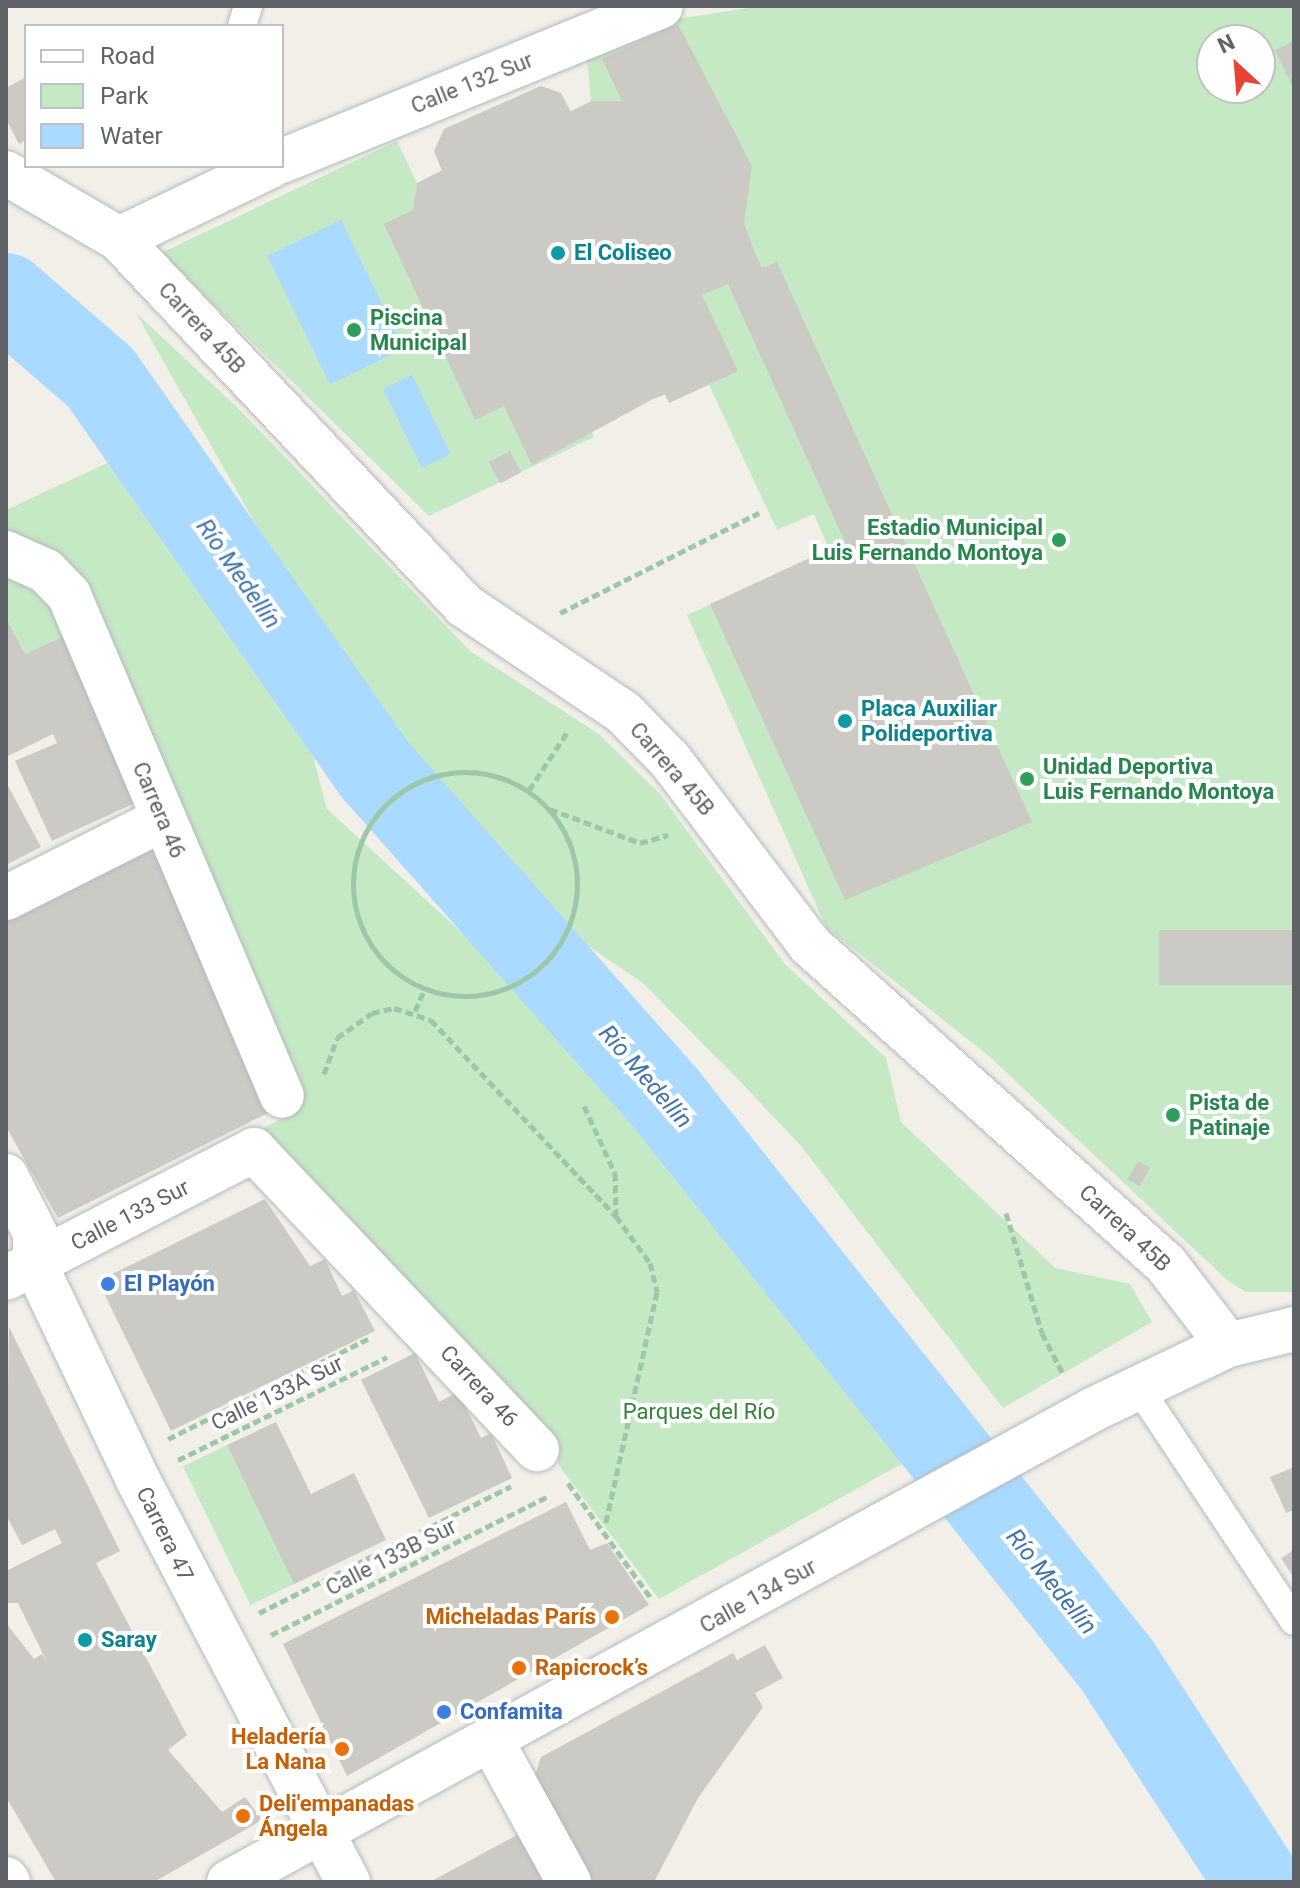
<!DOCTYPE html>
<meta charset="utf-8">
<style>
body{margin:0}
#map{position:relative;width:1300px;height:1888px;overflow:hidden;background:#f1efe8;font-family:Roboto,sans-serif}
div>[style]{position:absolute}
.green>*{inset:0;background:#c5e8c5;transform-origin:0 0}
.water>*{inset:0;background:#aadaff;transform-origin:0 0}
.river>*{height:86px;margin:-43px;padding:0 43px;transform-origin:43px;border-radius:43px;background:#aadaff}
.building>*{inset:0;background:#cccac5;transform-origin:0 0}
.path>*{height:5px;margin-top:-2.5px;transform-origin:0;background:repeating-linear-gradient(90deg,#9cc7a9 0 8px,transparent 0 12px)}
.path>.ring{margin:-2.5px;padding:0;box-sizing:content-box;background:none;border:5px solid #9cc7a9;border-radius:50%}
.roads{filter:drop-shadow(0 0 2px #b5b8bc) drop-shadow(0 0 2px #b5b8bc)}
.lane>*{height:28px;margin:-14px;padding:0 14px;transform-origin:14px;border-radius:14px;background:#fff}
.street>*{height:44px;margin:-22px;padding:0 22px;transform-origin:22px;border-radius:22px;background:#fff}
.secondary>*{height:44px;margin:-22px;padding:0 22px;transform-origin:22px;border-radius:22px;background:#fff}
.dots>*{width:22px;height:22px;translate:-50% -50%;box-sizing:border-box;border:4px solid #fff;border-radius:50%}
span{translate:-50% -50%;white-space:nowrap;text-align:center;line-height:1.15;-webkit-text-stroke:8px #fff;paint-order:stroke}
.street-label{font-size:22px;color:#5f6368}
.culture-label{font-size:22px;color:#0d838f;font-weight:700}
.left{translate:0 -50%;text-align:left}
.leisure-label{font-size:22px;color:#27864d;font-weight:700}
.right{translate:-100% -50%;text-align:right}
.shop-label{font-size:22px;color:#366cbe;font-weight:700}
.park-label{font-size:22px;color:#348238}
.food-label{font-size:22px;color:#c56008;font-weight:700}
.water-label{font-size:24px;color:#4174aa;font-style:italic}
.frame{position:absolute;inset:0;border:8px solid #5f6368;pointer-events:none}
.legend{position:absolute;left:24px;top:24px;width:260px;height:144px;box-sizing:border-box;background:#fff;border:2px solid #bfc1c3;margin:0;padding:10px 14px;list-style:none;font-size:24px;color:#5f6368}
.legend li{display:flex;align-items:center;gap:16px;height:40px}
.legend b{width:40px;border:2px solid #bfc1c3}
.north{position:absolute;left:1196px;top:24px;width:80px;height:80px;box-sizing:border-box;background:#fff;border:2px solid #bfc1c3;border-radius:50%;rotate:334deg;font-size:22px;font-weight:700;line-height:32px;text-align:center;color:#5f6368}
.north::after{content:'';display:block;margin:auto;width:28px;height:36px;background:#ea4335;clip-path:polygon(50% 0,100% 100%,50% 72%,0 100%)}
</style>
<div id="map">
<div class="green">
<i style="clip-path:polygon(evenodd,762px 6px,1294px 6px,1294px 1292px,1246px 1292px,1227px 1280px,990px 1057px,826px 927px,687px 615px,829px 549px,814px 514px,777px 530px,709px 385px,669px 403px,665px 395px,653px 399px,591px 429px,594px 437px,429px 516px,161px 253px,397px 141px,417px 183px,442px 170px,434px 151px,444px 129px,541px 86px,561px 93px,571px 111px,591px 101px,586px 48px,676px 19px,762px 6px,1212px 40px,1260px 40px,1260px 88px,1212px 88px,1212px 40px)"></i>
<i style="clip-path:polygon(136px 313px,240px 410px,470px 651px,599px 734px,660px 794px,785px 964px,886px 1058px,901px 1122px,1055px 1268px,1130px 1284px,1152px 1322px,1003px 1408px,801px 1146px,733px 1074px,643px 983px,489px 879px,367px 742px,341px 675px)"></i>
<i style="clip-path:polygon(129px 453px,297px 697px,327px 809px,535px 1000px,921px 1453px,659px 1599px,558px 1464px,558px 1445px,259px 1130px,294px 1113px,88px 627px,25px 654px,6px 618px,6px 510px)"></i>
<i style="left:227px;top:1445px;width:154px;height:49px;rotate:64deg"></i>
</div>
<div class="water">
<i style="left:341px;top:220px;width:143px;height:82px;rotate:64deg"></i>
<i style="left:412px;top:375px;width:88px;height:32px;rotate:64deg"></i>
</div>
<div class="river">
<i style="left:6px;top:296px;width:124px;rotate:40.8deg"></i>
<i style="left:100px;top:377px;width:482px;rotate:55deg"></i>
<i style="left:377px;top:772px;width:436px;rotate:48.5deg"></i>
<i style="left:666px;top:1099px;width:724px;rotate:51.45deg"></i>
<i style="left:1117px;top:1665px;width:259px;rotate:57deg"></i>
</div>
<div class="building">
<i style="clip-path:polygon(678px 24px,752px 166px,744px 223px,755px 253px,762px 268px,777px 262px,1032px 822px,845px 900px,710px 604px,845px 542px,728px 284px,702px 295px,738px 371px,669px 403px,665px 394px,653px 399px,532px 465px,504px 406px,475px 420px,384px 224px,413px 210px,417px 183px,442px 171px,434px 151px,444px 129px,541px 86px,561px 93px,570px 112px,592px 101px,622px 101px,602px 59px)"></i>
<i style="clip-path:polygon(1294px 41px,1294px 90px,1275px 50px)"></i>
<i style="clip-path:polygon(26px 77px,26px 140px,19px 144px,6px 119px,6px 88px)"></i>
<i style="left:510px;top:451px;width:24px;height:24px;rotate:62deg"></i>
<i style="clip-path:polygon(6px 618px,25px 654px,71px 633px,146px 798px,52px 841px,15px 761px,57px 743px,53px 734px,6px 757px)"></i>
<i style="clip-path:polygon(6px 782px,41px 847px,6px 865px)"></i>
<i style="clip-path:polygon(154px 849px,280px 1107px,58px 1218px,6px 1127px,6px 922px)"></i>
<i style="left:1294px;top:930px;width:55px;height:135px;rotate:90deg"></i>
<i style="left:1138px;top:1161px;width:14px;height:21px;rotate:30deg"></i>
<i style="clip-path:polygon(265px 1199px,310px 1266px,325px 1259px,342px 1296px,354px 1290px,375px 1331px,171px 1431px,98px 1281px)"></i>
<i style="clip-path:polygon(9px 1327px,120px 1551px,96px 1563px,187px 1735px,168px 1750px,222px 1812px,245px 1797px,262px 1820px,154px 1882px,56px 1882px,6px 1797px,6px 1623px,34px 1659px,42px 1654px,48px 1664px,18px 1603px,6px 1603px,6px 1571px,62px 1543px,55px 1529px,22px 1545px,6px 1515px)"></i>
<i style="clip-path:polygon(415px 1353px,439px 1402px,458px 1392px,481px 1438px,491px 1433px,512px 1478px,429px 1518px,361px 1380px)"></i>
<i style="clip-path:polygon(276px 1422px,311px 1494px,354px 1473px,386px 1540px,294px 1584px,227px 1445px)"></i>
<i style="clip-path:polygon(1294px 1467px,1294px 1510px,1286px 1513px,1270px 1477px)"></i>
<i style="clip-path:polygon(566px 1502px,590px 1550px,607px 1543px,649px 1605px,347px 1776px,283px 1644px)"></i>
<i style="clip-path:polygon(1294px 1550px,1294px 1578px,1281px 1558px)"></i>
<i style="clip-path:polygon(765px 1645px,783px 1678px,755px 1693px,763px 1707px,698px 1798px,654px 1882px,590px 1882px,534px 1778px,541px 1757px,733px 1653px,737px 1660px)"></i>
<i style="clip-path:polygon(526px 1830px,555px 1882px,430px 1882px)"></i>
</div>
<div class="path">
<i style="left:560px;top:613px;width:223px;rotate:-26.7deg"></i>
<i class="ring" style="left:353px;top:772px;width:219px;height:219px"></i>
<i style="left:529px;top:790px;width:71px;rotate:-56.5deg"></i>
<i style="left:550px;top:809px;width:96px;rotate:20.7deg"></i>
<i style="left:640px;top:843px;width:29px;rotate:-16deg"></i>
<i style="left:415px;top:1011px;width:24px;rotate:-66deg"></i>
<i style="left:324px;top:1074px;width:38px;rotate:-70deg"></i>
<i style="left:337px;top:1038px;width:43px;rotate:-35.5deg"></i>
<i style="left:372px;top:1013px;width:23px;rotate:-13deg"></i>
<i style="left:394px;top:1008px;width:39px;rotate:18deg"></i>
<i style="left:431px;top:1020px;width:270px;rotate:46.7deg"></i>
<i style="left:616px;top:1216px;width:58px;rotate:54.1deg"></i>
<i style="left:650px;top:1263px;width:30px;rotate:76deg"></i>
<i style="left:657px;top:1292px;width:240px;rotate:102.5deg"></i>
<i style="left:584px;top:1106px;width:74px;rotate:65.2deg"></i>
<i style="left:615px;top:1173px;width:41px;rotate:88.6deg"></i>
<i style="left:1006px;top:1213px;width:125px;rotate:73.3deg"></i>
<i style="left:1042px;top:1333px;width:46px;rotate:62.9deg"></i>
<i style="left:168px;top:1439px;width:226px;rotate:-26.6deg"></i>
<i style="left:178px;top:1460px;width:233px;rotate:-26.2deg"></i>
<i style="left:568px;top:1483px;width:142px;rotate:54.2deg"></i>
<i style="left:259px;top:1613px;width:282px;rotate:-26.7deg"></i>
<i style="left:271px;top:1635px;width:310px;rotate:-26.6deg"></i>
</div>
<div class="roads">
<div class="lane">
<i style="left:242px;top:26px;width:21px;rotate:-73deg"></i>
<i style="left:1138px;top:1387px;width:281px;rotate:56.3deg"></i>
</div>
<div class="street">
<i style="left:282px;top:161px;width:409px;rotate:-22.2deg"></i>
<i style="left:119px;top:239px;width:169px;rotate:-25.7deg"></i>
<i style="left:6px;top:553px;width:44px;rotate:24.2deg"></i>
<i style="left:46px;top:571px;width:33px;rotate:46deg"></i>
<i style="left:69px;top:595px;width:544px;rotate:66.97deg"></i>
<i style="left:6px;top:898px;width:176px;rotate:-26.7deg"></i>
<i style="left:6px;top:1176px;width:64px;rotate:63deg"></i>
<i style="left:35px;top:1233px;width:31px;rotate:90deg"></i>
<i style="left:35px;top:1264px;width:239px;rotate:64.5deg"></i>
<i style="left:138px;top:1480px;width:454px;rotate:62.4deg"></i>
<i style="left:6px;top:1278px;width:279px;rotate:-27.3deg"></i>
<i style="left:254px;top:1150px;width:412px;rotate:46.6deg"></i>
<i style="left:491px;top:1740px;width:162px;rotate:61.2deg"></i>
</div>
<div class="secondary">
<i style="left:6px;top:173px;width:131px;rotate:30.3deg"></i>
<i style="left:119px;top:239px;width:504px;rotate:46.69deg"></i>
<i style="left:465px;top:606px;width:190px;rotate:33.9deg"></i>
<i style="left:623px;top:712px;width:67px;rotate:45.6deg"></i>
<i style="left:670px;top:760px;width:232px;rotate:52.9deg"></i>
<i style="left:810px;top:945px;width:477px;rotate:41.9deg"></i>
<i style="left:1165px;top:1263px;width:103px;rotate:52.5deg"></i>
<i style="left:6px;top:1879px;width:4px;rotate:56deg"></i>
<i style="left:229px;top:1882px;width:986px;rotate:-28.67deg"></i>
<i style="left:1094px;top:1409px;width:148px;rotate:-25.5deg"></i>
<i style="left:1228px;top:1345px;width:68px;rotate:-13.6deg"></i>
</div>
</div>
<div class="dots">
<i style="left:558px;top:253px;background:#0f9aa8"></i>
<i style="left:354px;top:330px;background:#2e9e5b"></i>
<i style="left:1059px;top:540px;background:#2e9e5b"></i>
<i style="left:845px;top:721px;background:#0f9aa8"></i>
<i style="left:1027px;top:779px;background:#2e9e5b"></i>
<i style="left:1173px;top:1115px;background:#2e9e5b"></i>
<i style="left:108px;top:1284px;background:#3f7fe0"></i>
<i style="left:612px;top:1617px;background:#e8710a"></i>
<i style="left:85px;top:1640px;background:#0f9aa8"></i>
<i style="left:519px;top:1668px;background:#e8710a"></i>
<i style="left:444px;top:1712px;background:#3f7fe0"></i>
<i style="left:342px;top:1749px;background:#e8710a"></i>
<i style="left:243px;top:1816px;background:#e8710a"></i>
</div>
<div class="street-label">
<span style="left:472px;top:83px;rotate:-22deg">Calle 132 Sur</span>
<span style="left:202px;top:328px;rotate:47deg">Carrera 45B</span>
<span style="left:672px;top:769px;rotate:49deg">Carrera 45B</span>
<span style="left:159px;top:810px;rotate:67deg">Carrera 46</span>
<span style="left:130px;top:1215px;rotate:-27deg">Calle 133 Sur</span>
<span style="left:1125px;top:1228px;rotate:43deg">Carrera 45B</span>
<span style="left:479px;top:1386px;rotate:47deg">Carrera 46</span>
<span style="left:277px;top:1393px;rotate:-26deg">Calle 133A Sur</span>
<span style="left:165px;top:1534px;rotate:64deg">Carrera 47</span>
<span style="left:391px;top:1557px;rotate:-27deg">Calle 133B Sur</span>
<span style="left:758px;top:1596px;rotate:-29deg">Calle 134 Sur</span>
</div>
<div class="culture-label">
<span class="left" style="left:574px;top:253px">El Coliseo</span>
<span class="left" style="left:861px;top:721px">Placa Auxiliar<br>Polideportiva</span>
<span class="left" style="left:101px;top:1640px">Saray</span>
</div>
<div class="leisure-label">
<span class="left" style="left:370px;top:330px">Piscina<br>Municipal</span>
<span class="right" style="left:1043px;top:540px">Estadio Municipal<br>Luis Fernando Montoya</span>
<span class="left" style="left:1043px;top:779px">Unidad Deportiva<br>Luis Fernando Montoya</span>
<span class="left" style="left:1189px;top:1115px">Pista de<br>Patinaje</span>
</div>
<div class="shop-label">
<span class="left" style="left:124px;top:1284px">El Playón</span>
<span class="left" style="left:460px;top:1712px">Confamita</span>
</div>
<div class="park-label">
<span style="left:699px;top:1412px">Parques del Río</span>
</div>
<div class="food-label">
<span class="right" style="left:596px;top:1617px">Micheladas París</span>
<span class="left" style="left:535px;top:1668px">Rapicrock’s</span>
<span class="right" style="left:326px;top:1749px">Heladería<br>La Nana</span>
<span class="left" style="left:259px;top:1816px">Deli'empanadas<br>Ángela</span>
</div>
<div class="water-label">
<span style="left:238px;top:574px;rotate:55deg">Río Medellín</span>
<span style="left:645px;top:1077px;rotate:49deg">Río Medellín</span>
<span style="left:1051px;top:1582px;rotate:51deg">Río Medellín</span>
</div>
<div class="frame"></div>
<ul class="legend">
<li><b style="height:10px;background:#fff"></b>Road</li>
<li><b style="height:22px;background:#c5e8c5"></b>Park</li>
<li><b style="height:22px;background:#aadaff"></b>Water</li>
</ul>
<div class="north">N</div>
</div>
